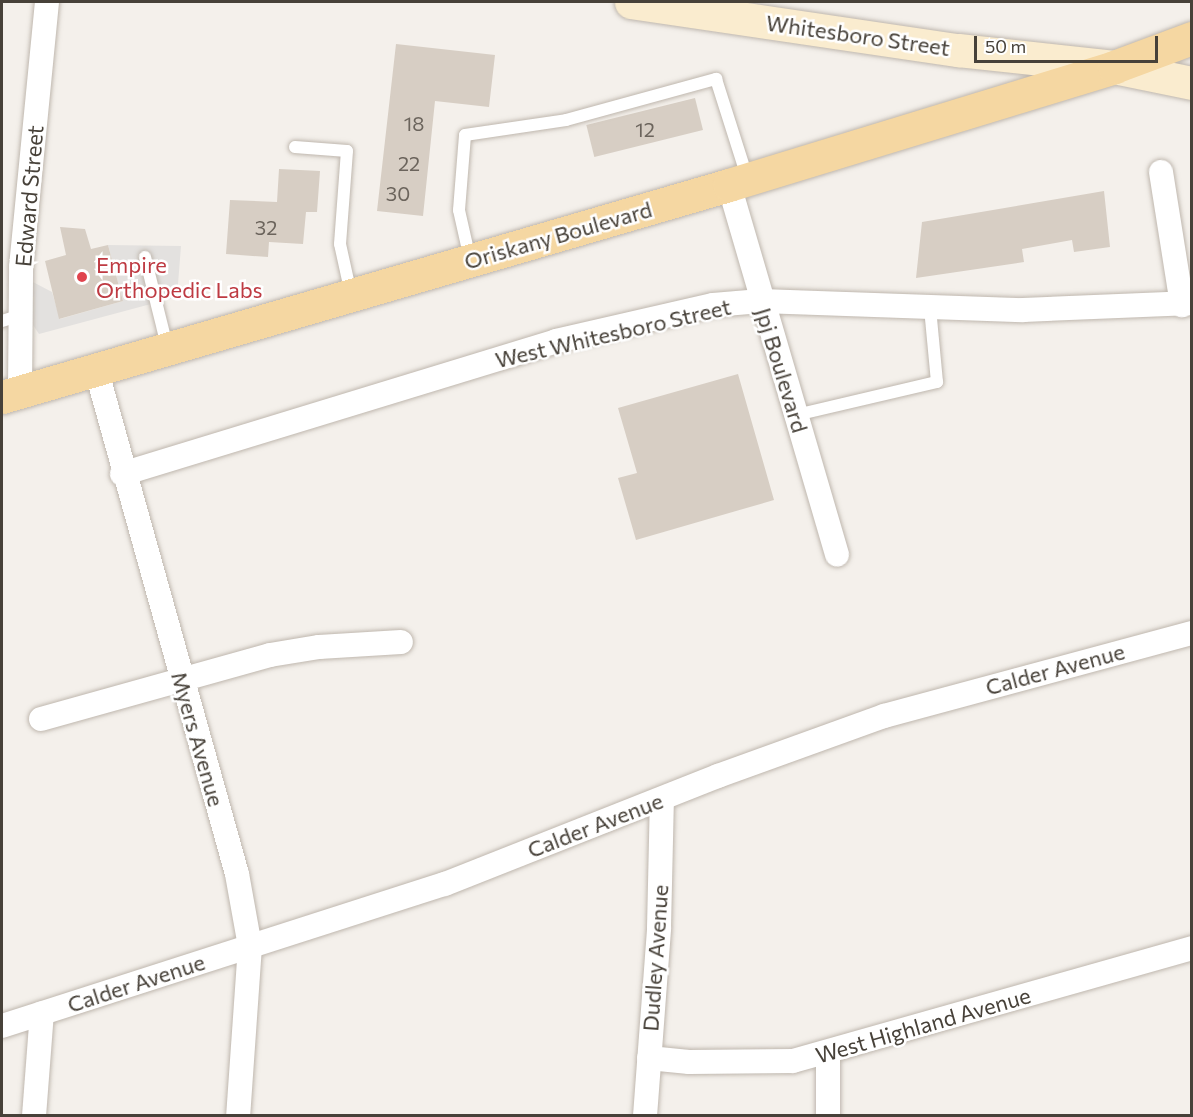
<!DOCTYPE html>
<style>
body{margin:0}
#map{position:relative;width:1193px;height:1117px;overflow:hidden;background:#f4f0eb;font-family:Commissioner,sans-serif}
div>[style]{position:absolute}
.parking>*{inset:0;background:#e3e1df}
.building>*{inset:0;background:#d7cec4;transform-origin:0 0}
.roads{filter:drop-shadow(0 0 2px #bfb7ae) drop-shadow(0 0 2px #bfb7ae)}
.lane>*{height:12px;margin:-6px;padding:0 6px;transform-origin:6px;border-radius:6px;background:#fff}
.street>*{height:24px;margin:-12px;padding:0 12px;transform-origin:12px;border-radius:12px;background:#fff}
.secondary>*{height:33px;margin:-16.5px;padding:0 16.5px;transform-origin:16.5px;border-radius:16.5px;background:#faeccf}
.primary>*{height:33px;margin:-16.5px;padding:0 16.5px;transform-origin:16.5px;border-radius:16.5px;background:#f5d7a2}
.dots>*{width:16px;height:16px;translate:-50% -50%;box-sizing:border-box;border:3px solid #fff;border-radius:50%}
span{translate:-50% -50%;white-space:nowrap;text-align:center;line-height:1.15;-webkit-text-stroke:5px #fff;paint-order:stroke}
.number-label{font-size:20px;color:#6b645c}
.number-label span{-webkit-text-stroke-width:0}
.street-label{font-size:22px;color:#474139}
.health-label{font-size:22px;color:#be3a42}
.left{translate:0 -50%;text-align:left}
.frame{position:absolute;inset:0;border:3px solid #474139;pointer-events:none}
.scale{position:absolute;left:974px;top:36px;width:184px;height:27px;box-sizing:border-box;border:3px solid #474139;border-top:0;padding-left:8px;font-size:18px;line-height:21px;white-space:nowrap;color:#474139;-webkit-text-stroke:4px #fff;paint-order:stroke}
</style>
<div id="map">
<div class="parking">
<i style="clip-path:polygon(108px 245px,181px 246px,177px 297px,39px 334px,33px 325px,31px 281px,52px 292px,60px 319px,123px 301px)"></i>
</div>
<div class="building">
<i style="clip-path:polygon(396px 44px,495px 55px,489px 107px,435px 101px,423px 216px,377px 211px)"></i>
<i style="left:695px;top:98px;width:33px;height:112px;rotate:76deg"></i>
<i style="clip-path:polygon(279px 169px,320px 171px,317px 212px,306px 212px,303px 244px,269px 242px,268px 257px,226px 254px,230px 200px,277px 202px)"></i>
<i style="clip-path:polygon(1104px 191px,1110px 247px,1074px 252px,1072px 240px,1022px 249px,1024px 262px,916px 278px,922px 222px)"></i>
<i style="clip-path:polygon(60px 227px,85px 229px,91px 249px,108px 245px,123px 301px,59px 319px,45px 261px,66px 255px)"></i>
<i style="clip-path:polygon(738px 374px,774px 500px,636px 540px,618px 478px,637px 473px,618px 408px)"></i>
</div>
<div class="roads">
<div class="lane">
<i style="left:295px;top:147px;width:52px;rotate:4.4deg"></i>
<i style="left:347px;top:151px;width:93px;rotate:94.3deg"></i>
<i style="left:340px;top:244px;width:51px;rotate:77.6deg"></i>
<i style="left:145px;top:257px;width:92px;rotate:76.1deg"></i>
<i style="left:470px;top:259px;width:50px;rotate:-102.7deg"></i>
<i style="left:459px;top:210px;width:75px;rotate:-85.4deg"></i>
<i style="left:465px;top:135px;width:102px;rotate:-8.4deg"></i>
<i style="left:566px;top:120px;width:156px;rotate:-15.3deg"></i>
<i style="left:716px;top:79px;width:103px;rotate:72.4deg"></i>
<i style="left:2px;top:321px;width:21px;rotate:-17deg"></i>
<i style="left:796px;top:415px;width:145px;rotate:-13.2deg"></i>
<i style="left:937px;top:382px;width:74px;rotate:-95.4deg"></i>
</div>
<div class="street">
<i style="left:1161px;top:172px;width:135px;rotate:81deg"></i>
<i style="left:729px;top:185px;width:385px;rotate:73.7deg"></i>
<i style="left:96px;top:369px;width:524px;rotate:74.4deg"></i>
<i style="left:237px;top:874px;width:73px;rotate:79.8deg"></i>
<i style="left:250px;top:946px;width:170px;rotate:94deg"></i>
<i style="left:20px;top:391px;width:124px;rotate:-89.5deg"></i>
<i style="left:21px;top:267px;width:266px;rotate:-84.4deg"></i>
<i style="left:122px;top:474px;width:454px;rotate:-17deg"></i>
<i style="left:556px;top:341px;width:161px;rotate:-12.9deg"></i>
<i style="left:713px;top:305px;width:48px;rotate:-4.8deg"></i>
<i style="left:761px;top:301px;width:262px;rotate:2deg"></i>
<i style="left:1023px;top:310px;width:169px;rotate:-2.4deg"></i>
<i style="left:41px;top:719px;width:238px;rotate:-15.6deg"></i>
<i style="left:270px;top:655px;width:50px;rotate:-9.3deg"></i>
<i style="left:319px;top:647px;width:82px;rotate:-3.5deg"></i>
<i style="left:2px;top:1026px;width:465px;rotate:-17.8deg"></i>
<i style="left:445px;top:884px;width:294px;rotate:-21.6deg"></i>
<i style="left:718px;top:776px;width:177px;rotate:-19.9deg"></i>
<i style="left:884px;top:716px;width:319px;rotate:-15.1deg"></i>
<i style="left:828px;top:1054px;width:62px;rotate:90deg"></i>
<i style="left:649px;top:1058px;width:40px;rotate:5.7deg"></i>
<i style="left:689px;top:1062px;width:104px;rotate:-0.6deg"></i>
<i style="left:793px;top:1061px;width:415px;rotate:-15.8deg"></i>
<i style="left:34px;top:1116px;width:103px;rotate:-85.6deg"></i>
<i style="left:645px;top:1116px;width:189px;rotate:-85.7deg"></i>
<i style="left:659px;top:928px;width:129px;rotate:-88.7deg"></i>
</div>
<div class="secondary">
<i style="left:631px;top:2px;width:331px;rotate:8.4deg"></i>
<i style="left:958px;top:50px;width:157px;rotate:6.2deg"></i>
<i style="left:1114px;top:67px;width:80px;rotate:11.6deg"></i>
</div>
<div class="primary">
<i style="left:2px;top:397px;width:757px;rotate:-16.26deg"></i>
<i style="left:729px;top:185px;width:403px;rotate:-17deg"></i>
<i style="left:1114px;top:67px;width:83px;rotate:-20.4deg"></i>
</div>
</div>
<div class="dots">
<i style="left:82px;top:277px;background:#e0444e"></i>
</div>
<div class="number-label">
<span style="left:414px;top:123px">18</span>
<span style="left:645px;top:129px">12</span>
<span style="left:409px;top:163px">22</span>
<span style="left:398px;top:193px">30</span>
<span style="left:266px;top:227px">32</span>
</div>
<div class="street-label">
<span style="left:858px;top:35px;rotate:8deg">Whitesboro Street</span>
<span style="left:29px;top:196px;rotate:-85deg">Edward Street</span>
<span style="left:558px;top:235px;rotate:-16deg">Oriskany Boulevard</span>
<span style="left:613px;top:333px;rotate:-13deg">West Whitesboro Street</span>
<span style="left:782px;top:370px;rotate:73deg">Jpj Boulevard</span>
<span style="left:1055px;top:669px;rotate:-15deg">Calder Avenue</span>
<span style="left:198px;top:739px;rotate:74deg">Myers Avenue</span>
<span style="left:595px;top:825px;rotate:-21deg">Calder Avenue</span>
<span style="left:655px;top:958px;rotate:-86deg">Dudley Avenue</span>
<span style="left:136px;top:983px;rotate:-18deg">Calder Avenue</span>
<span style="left:923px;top:1025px;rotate:-16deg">West Highland Avenue</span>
</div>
<div class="health-label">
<span class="left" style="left:96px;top:277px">Empire<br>Orthopedic Labs</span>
</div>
<div class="frame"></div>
<div class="scale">50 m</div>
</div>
